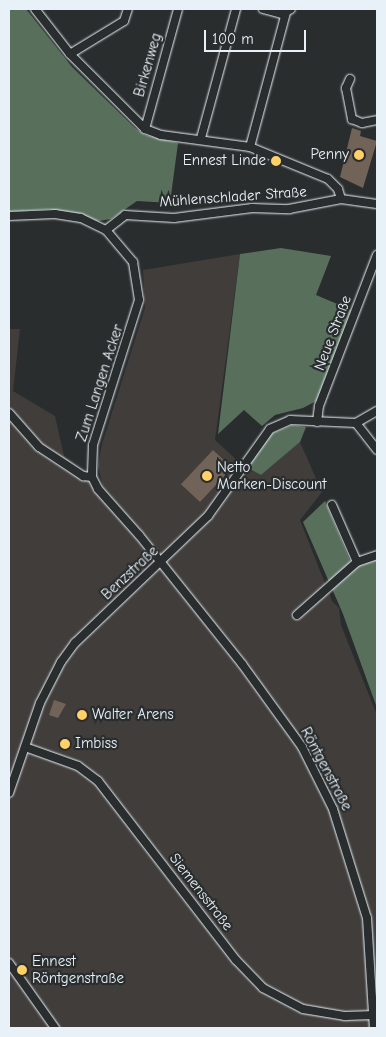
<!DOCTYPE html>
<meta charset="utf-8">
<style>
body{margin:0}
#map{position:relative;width:386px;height:1037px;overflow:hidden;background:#2a2d2e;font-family:"Comic Neue",sans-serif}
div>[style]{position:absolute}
.built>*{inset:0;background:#403d3b}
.green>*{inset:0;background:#586f5c}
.building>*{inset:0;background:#726359;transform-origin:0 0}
.roads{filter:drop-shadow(0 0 1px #e8f1f8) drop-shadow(0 0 1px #e8f1f8)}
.minor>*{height:8px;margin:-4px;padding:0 4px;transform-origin:4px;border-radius:4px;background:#2a2d2e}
.dots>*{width:14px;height:14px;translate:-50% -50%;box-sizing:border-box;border:2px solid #2a2d2e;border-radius:50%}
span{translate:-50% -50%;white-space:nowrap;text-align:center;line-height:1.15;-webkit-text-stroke:4.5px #2a2d2e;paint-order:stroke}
.street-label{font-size:15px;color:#e8f1f8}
.poi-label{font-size:15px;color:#e8f1f8}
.right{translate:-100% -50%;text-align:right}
.left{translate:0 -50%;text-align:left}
.frame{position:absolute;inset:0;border:10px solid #e8f1f8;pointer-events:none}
.scale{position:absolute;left:204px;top:30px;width:102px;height:22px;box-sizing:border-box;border:2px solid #e8f1f8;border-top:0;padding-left:6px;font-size:15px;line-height:18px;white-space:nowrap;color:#e8f1f8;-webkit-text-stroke:4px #2a2d2e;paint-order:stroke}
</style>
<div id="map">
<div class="built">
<i style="clip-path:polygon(240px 254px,215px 440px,239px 462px,261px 475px,300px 442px,322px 492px,300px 520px,332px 601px,339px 608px,341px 625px,377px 715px,377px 1028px,9px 1028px,9px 329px,20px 329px,13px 391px,55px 416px,64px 456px,104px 490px,98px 466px,102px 444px,145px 308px,143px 270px)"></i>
</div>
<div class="green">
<i style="clip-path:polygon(9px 9px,26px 9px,72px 67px,135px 128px,145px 135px,178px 143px,170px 203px,137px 201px,111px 219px,98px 221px,49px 209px,9px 212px)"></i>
<i style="clip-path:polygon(281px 248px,331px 256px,316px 295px,354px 311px,318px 400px,303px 408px,275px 415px,262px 426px,244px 410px,218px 434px,240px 254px)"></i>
<i style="clip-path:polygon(292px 425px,306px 427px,300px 442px,261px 475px,246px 467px,271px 434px)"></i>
<i style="clip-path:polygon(325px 501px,353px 568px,377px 559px,377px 708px,343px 614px,303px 522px)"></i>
</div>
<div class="building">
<i style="clip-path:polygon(352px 128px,361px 131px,360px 136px,377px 141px,363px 188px,340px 177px)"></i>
<i style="left:213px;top:450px;width:26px;height:47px;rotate:43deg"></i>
<i style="clip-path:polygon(54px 700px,66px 704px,58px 718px,49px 715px)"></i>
</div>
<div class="roads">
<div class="minor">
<i style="left:35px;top:9px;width:57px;rotate:52.1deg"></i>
<i style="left:70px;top:54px;width:106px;rotate:45deg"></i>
<i style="left:145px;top:129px;width:17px;rotate:21deg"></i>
<i style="left:161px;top:135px;width:90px;rotate:7.7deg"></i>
<i style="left:250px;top:147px;width:84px;rotate:22.3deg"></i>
<i style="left:328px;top:179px;width:14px;rotate:45deg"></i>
<i style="left:338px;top:189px;width:10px;rotate:73deg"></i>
<i style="left:263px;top:9px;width:20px;rotate:15deg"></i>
<i style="left:282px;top:14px;width:10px;rotate:-29deg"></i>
<i style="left:70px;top:54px;width:63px;rotate:-31.4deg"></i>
<i style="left:124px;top:21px;width:13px;rotate:-72deg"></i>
<i style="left:350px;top:79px;width:10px;rotate:114deg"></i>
<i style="left:346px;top:88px;width:32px;rotate:79deg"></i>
<i style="left:352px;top:119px;width:11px;rotate:22deg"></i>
<i style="left:362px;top:123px;width:15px;rotate:-11deg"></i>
<i style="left:145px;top:129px;width:124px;rotate:-74.6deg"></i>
<i style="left:201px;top:138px;width:134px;rotate:-74.8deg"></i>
<i style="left:250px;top:147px;width:139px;rotate:-75deg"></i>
<i style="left:9px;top:216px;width:46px;rotate:-2.5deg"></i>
<i style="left:55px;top:214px;width:26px;rotate:9deg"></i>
<i style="left:81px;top:218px;width:28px;rotate:26deg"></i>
<i style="left:106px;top:230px;width:24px;rotate:-38deg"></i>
<i style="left:125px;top:215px;width:49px;rotate:3.5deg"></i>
<i style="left:174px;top:218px;width:79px;rotate:-7.3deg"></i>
<i style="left:252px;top:208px;width:37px;rotate:2deg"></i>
<i style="left:289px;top:209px;width:53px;rotate:-10.9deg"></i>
<i style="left:341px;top:199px;width:36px;rotate:8deg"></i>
<i style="left:106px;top:230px;width:42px;rotate:49.8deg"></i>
<i style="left:133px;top:262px;width:38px;rotate:81deg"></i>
<i style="left:139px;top:300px;width:152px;rotate:107.6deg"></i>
<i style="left:93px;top:445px;width:32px;rotate:92deg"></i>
<i style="left:92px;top:477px;width:13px;rotate:63deg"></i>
<i style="left:98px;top:489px;width:62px;rotate:48.3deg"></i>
<i style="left:139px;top:535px;width:165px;rotate:51.4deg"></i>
<i style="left:242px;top:664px;width:102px;rotate:54.1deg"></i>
<i style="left:302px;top:747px;width:69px;rotate:63.4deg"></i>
<i style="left:333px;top:809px;width:114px;rotate:72.7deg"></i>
<i style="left:367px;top:918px;width:110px;rotate:86.4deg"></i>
<i style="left:9px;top:413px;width:45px;rotate:48.6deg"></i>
<i style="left:39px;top:447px;width:53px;rotate:33.4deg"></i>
<i style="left:83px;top:476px;width:9px;rotate:6deg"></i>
<i style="left:317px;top:422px;width:16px;rotate:-83deg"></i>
<i style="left:319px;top:406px;width:162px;rotate:-69deg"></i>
<i style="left:356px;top:423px;width:24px;rotate:-30deg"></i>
<i style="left:332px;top:505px;width:62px;rotate:66.3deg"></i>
<i style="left:297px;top:615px;width:80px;rotate:-41.5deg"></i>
<i style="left:357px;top:562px;width:21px;rotate:-19deg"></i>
<i style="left:25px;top:747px;width:56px;rotate:19.7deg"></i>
<i style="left:78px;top:766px;width:25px;rotate:37deg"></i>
<i style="left:98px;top:781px;width:226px;rotate:52.4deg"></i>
<i style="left:236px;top:960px;width:39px;rotate:46deg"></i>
<i style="left:263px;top:988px;width:45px;rotate:27.7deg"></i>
<i style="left:303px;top:1009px;width:43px;rotate:9.5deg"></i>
<i style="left:345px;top:1016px;width:29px;rotate:-2deg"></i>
<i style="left:9px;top:793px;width:95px;rotate:-71deg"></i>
<i style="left:40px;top:703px;width:46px;rotate:-62.9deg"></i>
<i style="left:61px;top:662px;width:24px;rotate:-54deg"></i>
<i style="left:75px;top:643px;width:184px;rotate:-43.7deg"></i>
<i style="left:208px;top:516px;width:107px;rotate:-54.5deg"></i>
<i style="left:270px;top:429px;width:22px;rotate:-24deg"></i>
<i style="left:290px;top:420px;width:66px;rotate:2.6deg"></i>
<i style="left:356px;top:423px;width:34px;rotate:52deg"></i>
<i style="left:9px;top:963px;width:80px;rotate:54.7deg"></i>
</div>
</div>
<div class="dots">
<i style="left:359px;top:155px;background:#ffd166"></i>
<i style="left:276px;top:161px;background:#ffd166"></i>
<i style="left:207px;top:476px;background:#ffd166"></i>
<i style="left:82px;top:715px;background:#ffd166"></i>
<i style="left:65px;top:744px;background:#ffd166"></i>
<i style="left:22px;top:970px;background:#ffd166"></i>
</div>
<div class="street-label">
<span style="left:148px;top:65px;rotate:-74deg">Birkenweg</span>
<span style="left:233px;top:197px;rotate:-4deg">Mühlenschlader Straße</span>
<span style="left:333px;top:333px;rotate:-69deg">Neue Straße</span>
<span style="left:100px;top:383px;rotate:-72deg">Zum Langen Acker</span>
<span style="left:130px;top:573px;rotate:-43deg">Benzstraße</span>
<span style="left:326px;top:769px;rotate:62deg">Röntgenstraße</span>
<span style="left:201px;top:892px;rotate:52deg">Siemensstraße</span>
</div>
<div class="poi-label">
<span class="right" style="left:349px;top:155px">Penny</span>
<span class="right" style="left:266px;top:161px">Ennest Linde</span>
<span class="left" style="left:217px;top:476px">Netto<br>Marken-Discount</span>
<span class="left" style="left:92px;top:715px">Walter Arens</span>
<span class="left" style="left:75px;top:744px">Imbiss</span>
<span class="left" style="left:32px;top:970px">Ennest<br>Röntgenstraße</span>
</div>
<div class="frame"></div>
<div class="scale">100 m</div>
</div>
